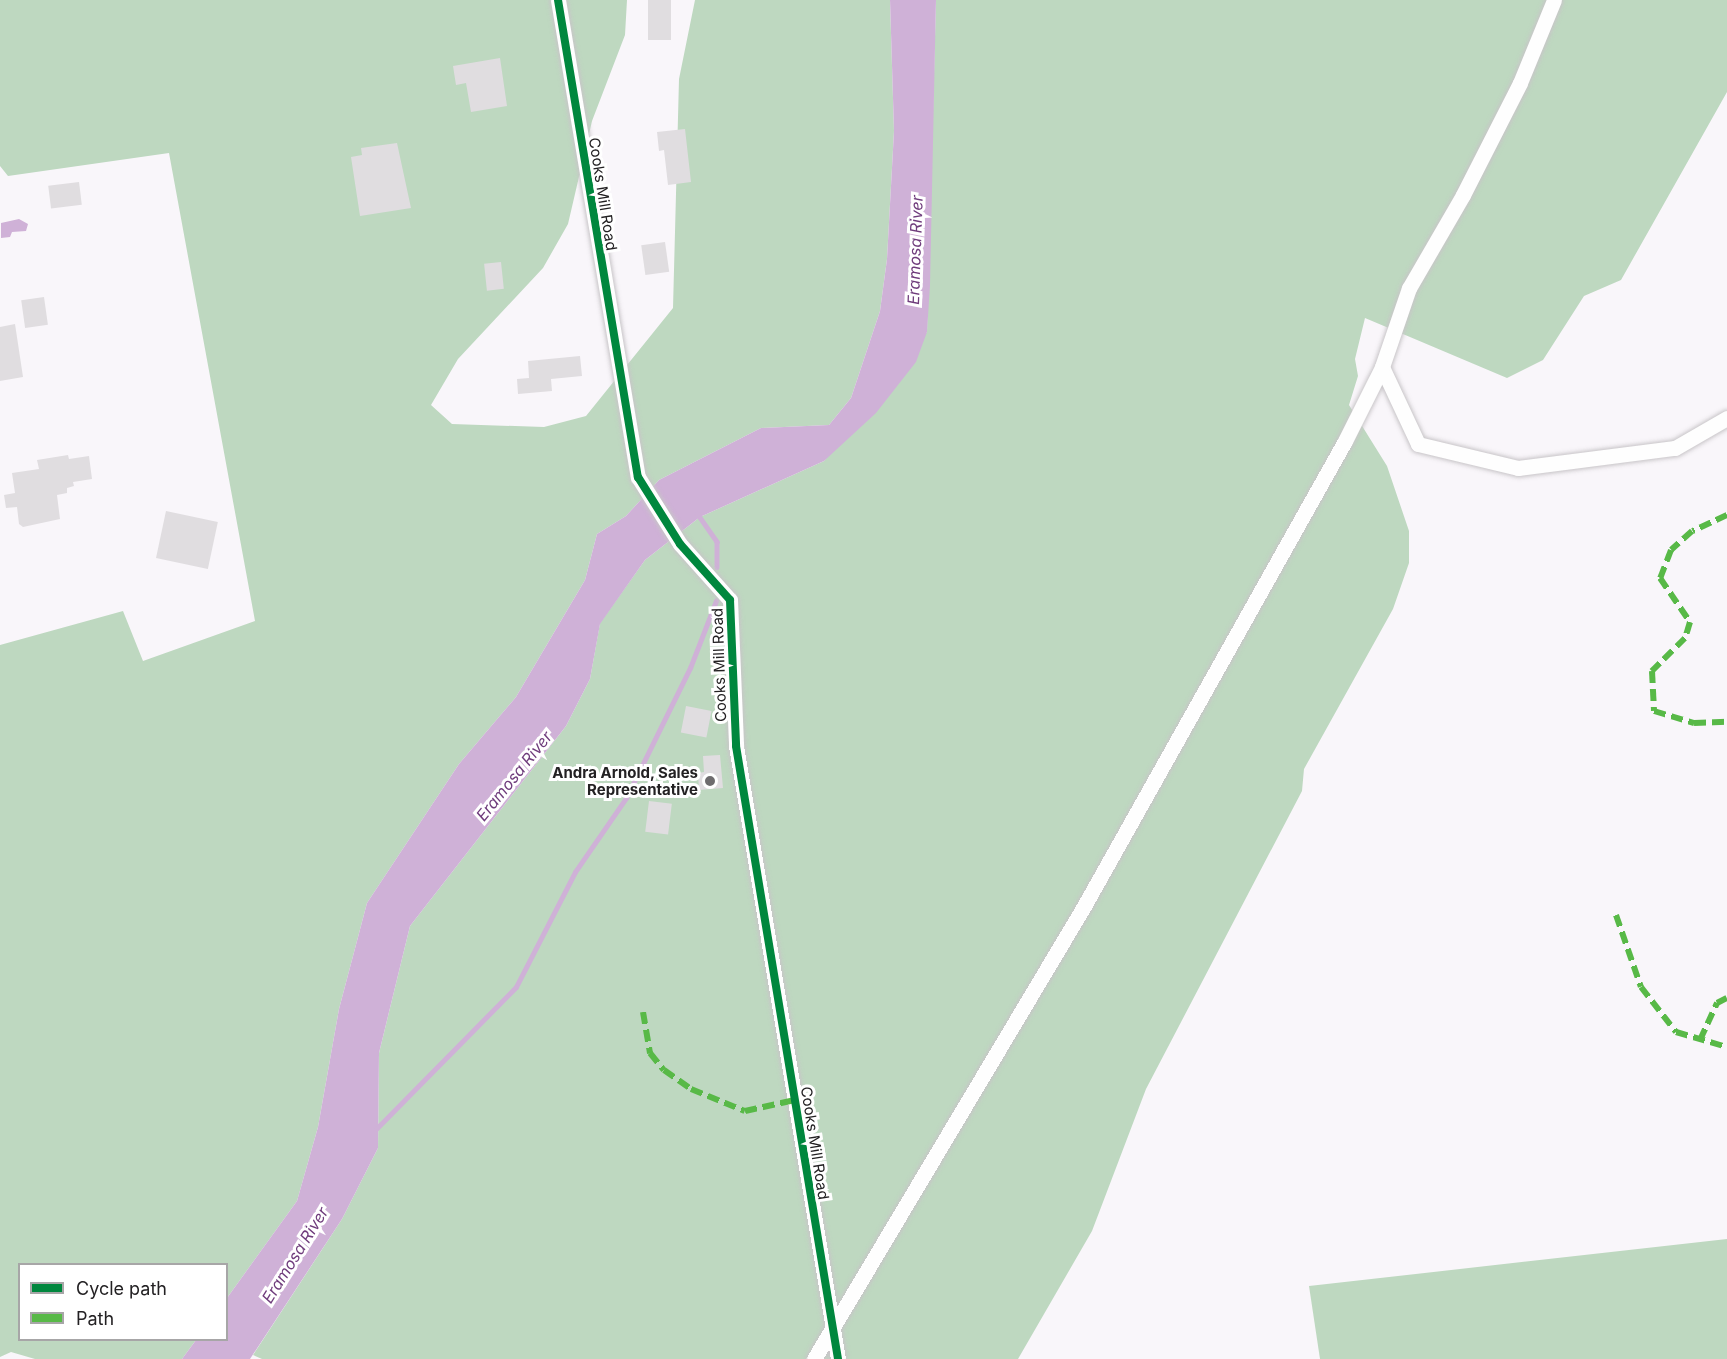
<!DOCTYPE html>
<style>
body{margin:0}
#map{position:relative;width:1727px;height:1359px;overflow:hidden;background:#f9f6fa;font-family:Inter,sans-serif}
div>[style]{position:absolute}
.forest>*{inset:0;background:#bed8c0}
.water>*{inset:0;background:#cfb1d7}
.stream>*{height:4.5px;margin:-2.25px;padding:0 2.25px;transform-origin:2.25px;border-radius:2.25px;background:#cfb1d7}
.building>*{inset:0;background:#e0dde0;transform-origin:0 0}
.roads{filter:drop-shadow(0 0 2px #c8c5c8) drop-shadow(0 0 2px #c8c5c8)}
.minor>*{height:15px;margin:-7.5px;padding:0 7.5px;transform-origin:7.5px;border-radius:7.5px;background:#fefefe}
.quiet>*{height:6px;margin-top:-3px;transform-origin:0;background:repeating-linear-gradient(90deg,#58b947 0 12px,transparent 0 18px)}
.cycleway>*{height:8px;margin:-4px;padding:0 4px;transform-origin:4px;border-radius:4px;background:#00873e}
.dots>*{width:16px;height:16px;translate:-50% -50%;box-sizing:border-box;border:3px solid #fff;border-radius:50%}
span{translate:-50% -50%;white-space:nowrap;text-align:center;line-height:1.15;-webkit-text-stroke:6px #fff;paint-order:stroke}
.street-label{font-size:15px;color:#232123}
.poi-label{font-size:15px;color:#232123;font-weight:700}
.right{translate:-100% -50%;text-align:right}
.water-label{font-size:16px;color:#6f3c7c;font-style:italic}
.legend{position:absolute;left:18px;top:1263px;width:210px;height:78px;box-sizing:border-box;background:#fff;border:2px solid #a7a6a7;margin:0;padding:8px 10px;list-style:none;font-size:18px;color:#232123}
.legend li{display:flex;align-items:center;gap:12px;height:30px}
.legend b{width:30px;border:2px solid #a7a6a7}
</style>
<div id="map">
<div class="forest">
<i style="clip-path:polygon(0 0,627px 0,625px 35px,592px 121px,568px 224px,543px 268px,458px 359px,431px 405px,452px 424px,544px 427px,586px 416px,673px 308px,679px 79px,695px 0,890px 0,894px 131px,887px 259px,880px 311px,851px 398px,829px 425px,761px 428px,659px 480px,626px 516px,597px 534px,585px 580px,516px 697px,459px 764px,367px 903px,339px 1009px,318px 1127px,297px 1201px,227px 1298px,226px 1264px,20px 1264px,20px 1340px,196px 1340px,182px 1359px,35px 1359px,11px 1352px,0 1357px,0 645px,123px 611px,143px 661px,255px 621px,169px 153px,8px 176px,0 166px)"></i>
<i style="clip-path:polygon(936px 0,1727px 0,1727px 92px,1621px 280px,1584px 296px,1543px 360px,1507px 378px,1365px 318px,1355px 359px,1358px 376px,1349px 405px,1387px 466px,1409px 531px,1409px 563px,1393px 609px,1304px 769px,1302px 791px,1146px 1089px,1092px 1231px,1018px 1359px,262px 1359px,253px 1355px,342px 1219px,378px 1148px,379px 1053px,410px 926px,566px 726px,590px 679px,600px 623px,645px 560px,700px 517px,824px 461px,927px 332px)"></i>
<i style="clip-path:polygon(1727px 1239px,1727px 1359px,1320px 1359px,1309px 1286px)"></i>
</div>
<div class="water">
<i style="clip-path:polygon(890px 0,936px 0,930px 285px,927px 332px,916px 362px,876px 413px,824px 461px,700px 517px,645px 560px,600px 624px,590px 679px,566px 726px,410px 926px,379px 1053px,378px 1148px,342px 1219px,250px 1359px,182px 1359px,196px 1340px,226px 1340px,227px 1298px,297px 1201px,318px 1127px,339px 1009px,367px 903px,459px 764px,516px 697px,585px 580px,597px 534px,626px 516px,659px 480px,761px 428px,829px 425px,851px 398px,880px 311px,887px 259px,894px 131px)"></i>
<i style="clip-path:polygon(19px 219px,28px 224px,26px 231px,12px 232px,10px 237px,1px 238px,1px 223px)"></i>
</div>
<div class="stream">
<i style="left:697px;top:513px;width:35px;rotate:55deg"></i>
<i style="left:717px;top:542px;width:25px;rotate:90deg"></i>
<i style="left:376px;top:1129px;width:199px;rotate:-45.4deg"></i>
<i style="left:516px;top:987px;width:129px;rotate:-62.8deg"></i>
<i style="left:575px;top:872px;width:90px;rotate:-55.4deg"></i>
<i style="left:626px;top:798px;width:145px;rotate:-63.8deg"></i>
<i style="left:690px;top:668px;width:72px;rotate:-68.8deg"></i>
</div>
<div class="building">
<i style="left:648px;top:0;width:23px;height:40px"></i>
<i style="clip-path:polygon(500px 58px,507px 106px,471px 112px,466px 83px,456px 85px,453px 66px)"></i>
<i style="clip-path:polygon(685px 129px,691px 182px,668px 185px,664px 150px,659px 151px,657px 132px)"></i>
<i style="clip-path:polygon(397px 143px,411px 208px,360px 216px,351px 157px,362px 155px,361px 148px)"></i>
<i style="left:79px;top:182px;width:23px;height:31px;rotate:83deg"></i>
<i style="left:665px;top:242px;width:30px;height:24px;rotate:82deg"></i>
<i style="left:501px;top:262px;width:27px;height:17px;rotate:84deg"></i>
<i style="left:44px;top:297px;width:28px;height:23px;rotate:82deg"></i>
<i style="clip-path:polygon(15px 324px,23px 377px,0 381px,0 327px)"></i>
<i style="clip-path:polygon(580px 356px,582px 376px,551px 379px,552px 391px,518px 394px,517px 379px,529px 378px,528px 361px)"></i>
<i style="clip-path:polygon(68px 455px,69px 459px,89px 456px,92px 479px,73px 482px,74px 486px,67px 488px,67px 493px,57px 495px,60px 519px,23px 527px,19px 524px,17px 507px,6px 508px,4px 495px,15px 493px,12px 473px,39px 469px,37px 460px)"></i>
<i style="left:166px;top:511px;width:53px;height:48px;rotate:12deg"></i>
<i style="left:686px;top:706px;width:26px;height:27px;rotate:11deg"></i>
<i style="clip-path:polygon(720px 755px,723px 788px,699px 790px,698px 773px,704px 772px,703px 756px)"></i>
<i style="left:649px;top:801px;width:23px;height:31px;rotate:7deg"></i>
</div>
<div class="roads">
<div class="minor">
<i style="left:558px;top:0;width:484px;rotate:80.5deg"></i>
<i style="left:638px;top:477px;width:79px;rotate:57.9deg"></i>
<i style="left:680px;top:544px;width:75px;rotate:48.2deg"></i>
<i style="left:730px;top:600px;width:146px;rotate:87.6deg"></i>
<i style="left:736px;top:746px;width:621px;rotate:80.55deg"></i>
<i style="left:1554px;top:0;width:90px;rotate:112.3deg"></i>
<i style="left:1520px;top:83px;width:126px;rotate:117deg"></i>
<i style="left:1463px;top:195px;width:108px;rotate:120.1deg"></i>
<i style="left:1409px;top:288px;width:83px;rotate:108.9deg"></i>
<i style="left:1382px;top:367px;width:85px;rotate:64.9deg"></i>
<i style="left:1418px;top:444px;width:103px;rotate:13.5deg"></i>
<i style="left:1518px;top:468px;width:158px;rotate:-7.3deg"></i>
<i style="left:1675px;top:448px;width:60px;rotate:-30deg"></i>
<i style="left:814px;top:1359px;width:525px;rotate:-59.19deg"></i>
<i style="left:1083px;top:908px;width:535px;rotate:-60.71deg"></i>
<i style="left:1345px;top:441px;width:83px;rotate:-63.4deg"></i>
</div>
</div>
<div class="quiet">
<i style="left:1727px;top:515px;width:38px;rotate:155deg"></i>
<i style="left:1692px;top:531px;width:28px;rotate:138deg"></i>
<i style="left:1671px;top:550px;width:30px;rotate:111deg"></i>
<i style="left:1660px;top:578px;width:53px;rotate:55.7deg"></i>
<i style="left:1690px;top:622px;width:17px;rotate:107deg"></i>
<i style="left:1685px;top:638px;width:47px;rotate:135deg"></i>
<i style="left:1652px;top:671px;width:40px;rotate:87.1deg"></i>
<i style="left:1654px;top:711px;width:42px;rotate:16.7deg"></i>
<i style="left:1694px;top:723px;width:33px;rotate:-2deg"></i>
<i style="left:1616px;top:915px;width:76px;rotate:70.9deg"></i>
<i style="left:1641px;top:987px;width:57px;rotate:52.1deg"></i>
<i style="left:1676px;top:1032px;width:53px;rotate:16.4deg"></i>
<i style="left:643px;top:1012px;width:42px;rotate:80.3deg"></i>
<i style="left:650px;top:1053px;width:22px;rotate:51deg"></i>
<i style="left:664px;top:1070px;width:33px;rotate:35deg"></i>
<i style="left:691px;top:1089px;width:58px;rotate:22.2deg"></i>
<i style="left:745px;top:1111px;width:51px;rotate:-12.4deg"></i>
<i style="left:1700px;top:1040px;width:41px;rotate:-65.3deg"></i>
<i style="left:1717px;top:1003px;width:11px;rotate:-27deg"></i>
</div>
<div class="cycleway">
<i style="left:558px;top:0;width:484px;rotate:80.5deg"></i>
<i style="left:638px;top:477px;width:79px;rotate:57.9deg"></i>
<i style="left:680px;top:544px;width:75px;rotate:48.2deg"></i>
<i style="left:730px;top:600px;width:146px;rotate:87.6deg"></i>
<i style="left:736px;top:746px;width:621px;rotate:80.55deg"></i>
</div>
<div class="dots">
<i style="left:710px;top:781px;background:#6e6c6e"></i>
</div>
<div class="street-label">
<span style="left:603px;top:194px;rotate:81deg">Cooks Mill Road</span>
<span style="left:719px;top:665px;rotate:-92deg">Cooks Mill Road</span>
<span style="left:815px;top:1143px;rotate:81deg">Cooks Mill Road</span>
</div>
<div class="poi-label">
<span class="right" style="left:698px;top:781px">Andra Arnold, Sales<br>Representative</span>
</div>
<div class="water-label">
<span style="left:915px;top:250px;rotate:-88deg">Eramosa River</span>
<span style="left:514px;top:776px;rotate:-51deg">Eramosa River</span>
<span style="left:295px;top:1255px;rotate:-58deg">Eramosa River</span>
</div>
<ul class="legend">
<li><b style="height:8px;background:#00873e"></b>Cycle path</li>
<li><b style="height:8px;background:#58b947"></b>Path</li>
</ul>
</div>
